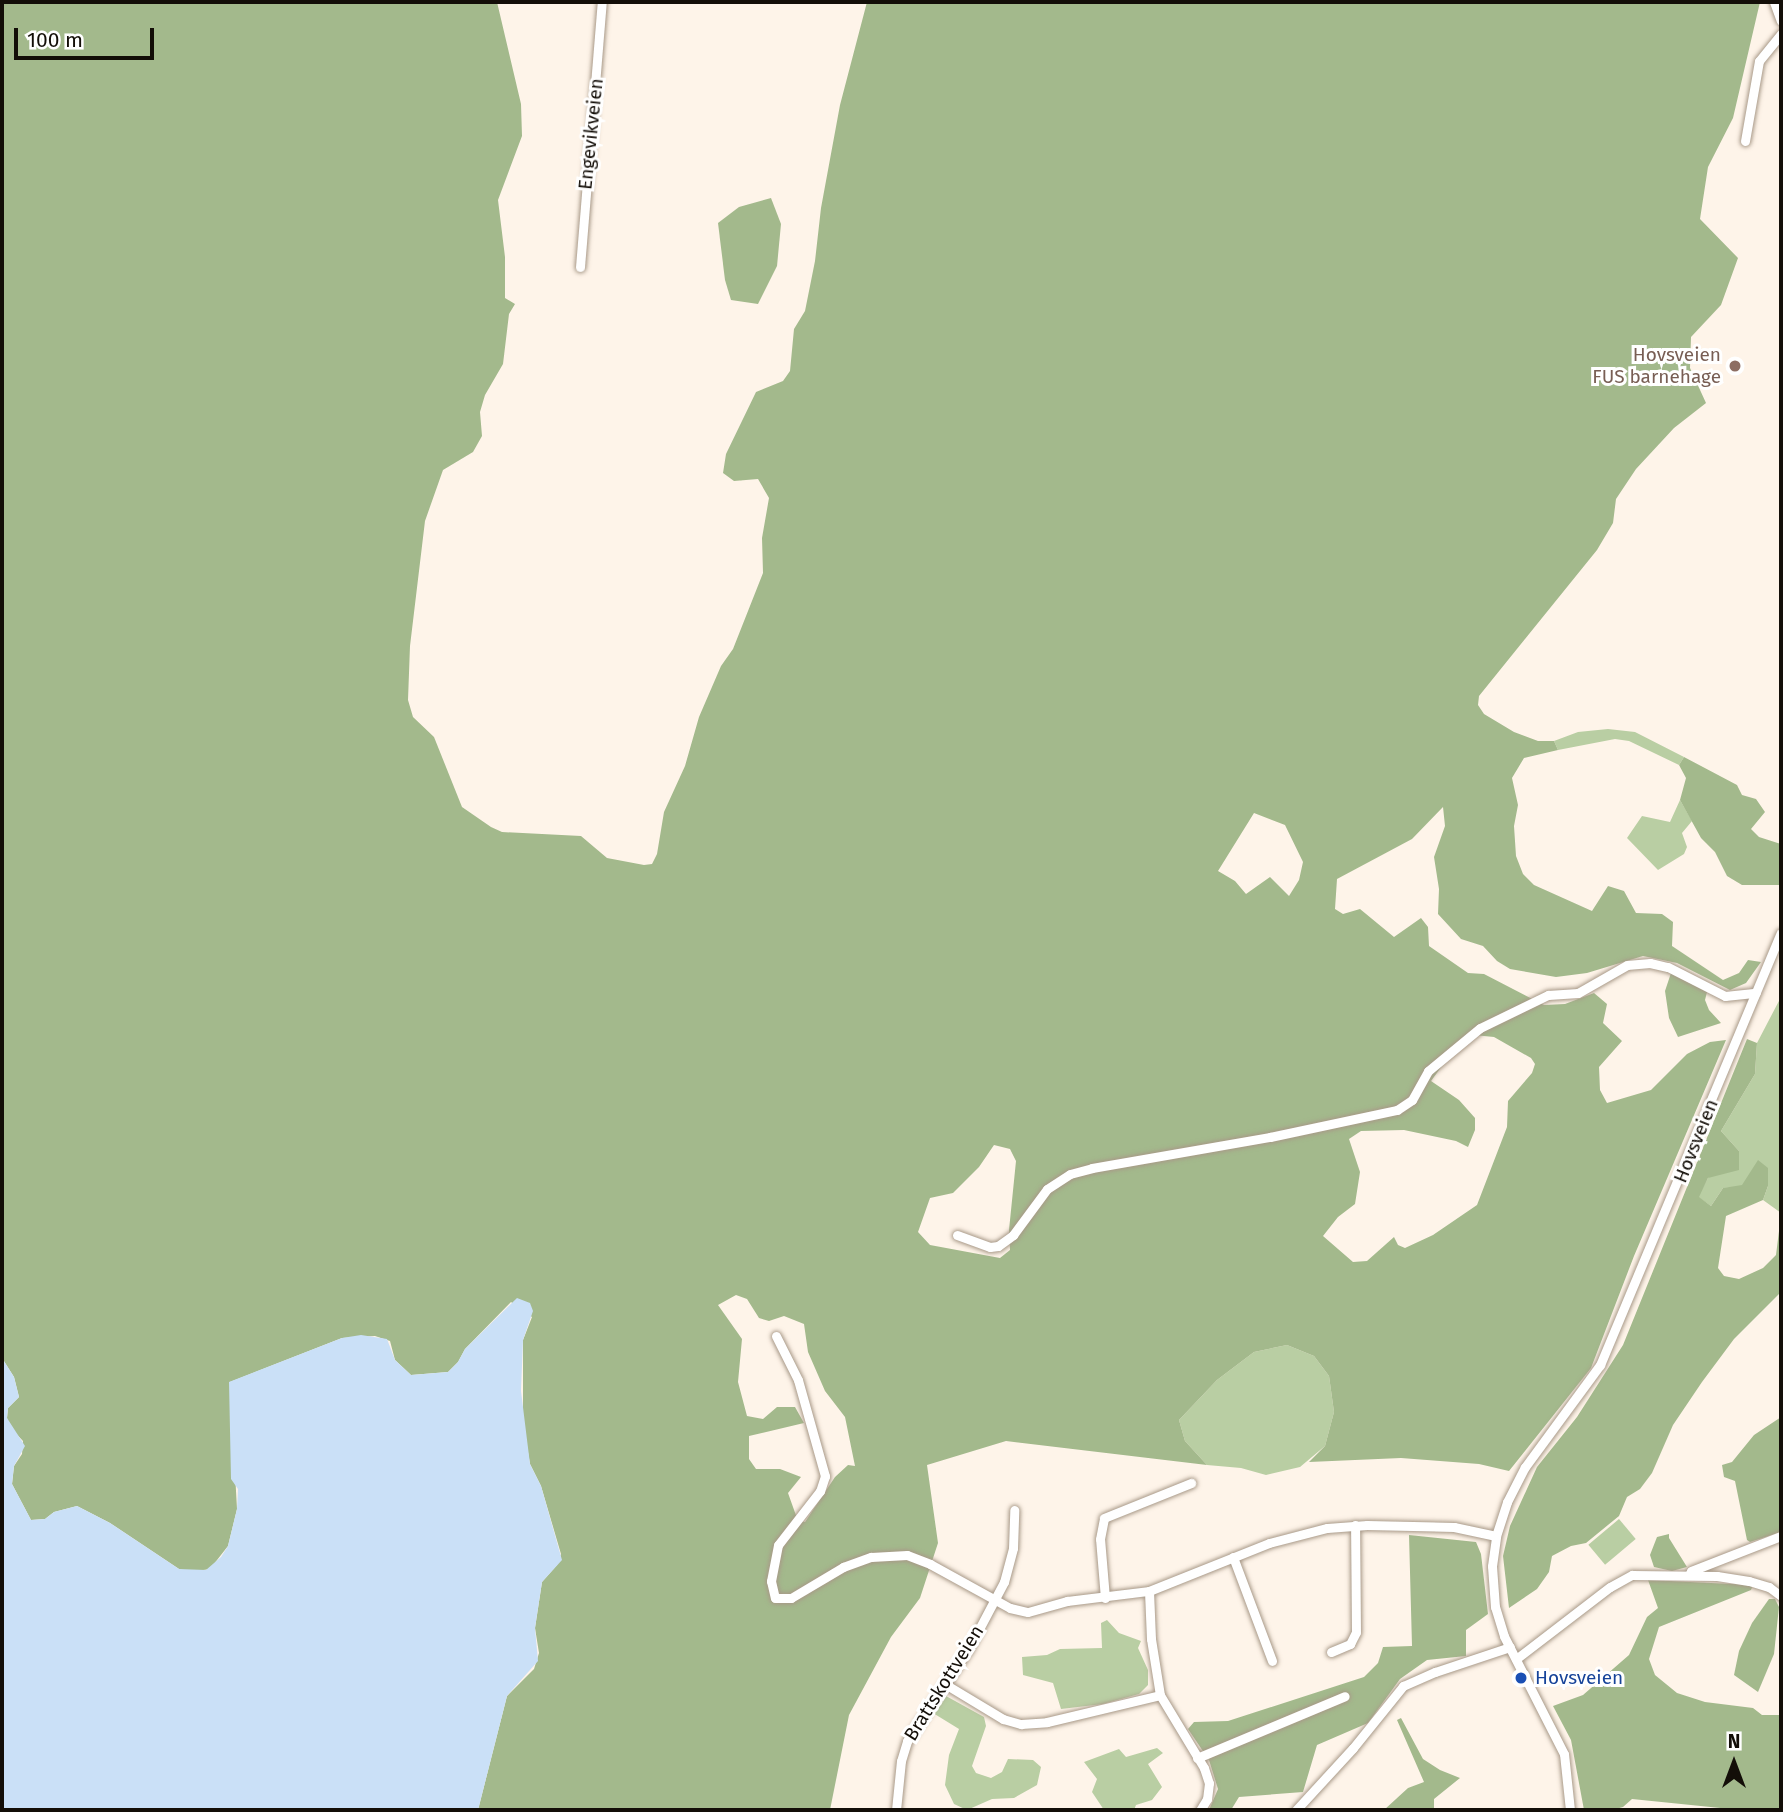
<!DOCTYPE html>
<style>
body{margin:0}
#map{position:relative;width:1783px;height:1812px;overflow:hidden;background:#fef4e9;font-family:"Fira Sans",sans-serif}
div>[style]{position:absolute}
.green>*{inset:0;background:#b9cea3;transform-origin:0 0}
.forest>*{inset:0;background:#a3b98c}
.water>*{inset:0;background:#cae0f7}
.roads{filter:drop-shadow(0 0 2px #a89988) drop-shadow(0 0 2px #a89988)}
.minor>*{height:9px;margin:-4.5px;padding:0 4.5px;transform-origin:4.5px;border-radius:4.5px;background:#fff}
.dots>*{width:19px;height:19px;translate:-50% -50%;box-sizing:border-box;border:4px solid #fff;border-radius:50%}
span{translate:-50% -50%;white-space:nowrap;text-align:center;line-height:1.15;-webkit-text-stroke:6px #fff;paint-order:stroke}
.street-label{font-size:19px;color:#130e08}
.education-label{font-size:19px;color:#785e54}
.right{translate:-100% -50%;text-align:right}
.transit-label{font-size:19px;color:#164399}
.left{translate:0 -50%;text-align:left}
.frame{position:absolute;inset:0;border:4px solid #130e08;pointer-events:none}
.north{position:absolute;left:1699px;top:1728px;width:70px;height:70px;-webkit-text-stroke:5px #fff;paint-order:stroke;rotate:0deg;font-size:19px;font-weight:700;line-height:28px;text-align:center;color:#130e08}
.north::after{content:'';display:block;margin:auto;width:24px;height:32px;background:#130e08;clip-path:polygon(50% 0,100% 100%,50% 72%,0 100%)}
.scale{position:absolute;left:14px;top:28px;width:140px;height:32px;box-sizing:border-box;border:4px solid #130e08;border-top:0;padding-left:9px;font-size:21px;line-height:24px;white-space:nowrap;color:#130e08;-webkit-text-stroke:5px #fff;paint-order:stroke}
</style>
<div id="map">
<div class="green">
<i style="clip-path:polygon(1608px 729px,1635px 732px,1684px 757px,1679px 765px,1629px 741px,1615px 739px,1558px 750px,1554px 741px,1578px 732px)"></i>
<i style="clip-path:polygon(1680px 800px,1692px 821px,1682px 833px,1687px 847px,1684px 854px,1658px 870px,1627px 838px,1642px 816px,1670px 822px)"></i>
<i style="clip-path:polygon(1781px 997px,1781px 1213px,1763px 1200px,1768px 1186px,1723px 1188px,1711px 1206px,1698px 1197px,1708px 1178px,1739px 1151px,1721px 1131px,1755px 1074px,1757px 1043px)"></i>
<i style="clip-path:polygon(1287px 1345px,1314px 1356px,1329px 1376px,1334px 1412px,1325px 1446px,1300px 1467px,1266px 1475px,1241px 1468px,1207px 1465px,1185px 1441px,1179px 1420px,1217px 1380px,1254px 1352px)"></i>
<i style="left:1619px;top:1519px;width:26px;height:40px;rotate:50deg"></i>
<i style="clip-path:polygon(1107px 1620px,1119px 1633px,1141px 1641px,1138px 1648px,1148px 1670px,1148px 1685px,1139px 1694px,1103px 1704px,1061px 1709px,1053px 1683px,1023px 1675px,1022px 1657px,1047px 1655px,1060px 1649px,1102px 1648px,1101px 1623px)"></i>
<i style="clip-path:polygon(946px 1696px,984px 1717px,986px 1726px,972px 1766px,976px 1773px,991px 1778px,1002px 1772px,1008px 1759px,1033px 1760px,1041px 1767px,1037px 1785px,1014px 1798px,992px 1799px,967px 1810px,954px 1804px,945px 1785px,949px 1755px,959px 1729px,933px 1713px)"></i>
<i style="clip-path:polygon(1157px 1748px,1163px 1753px,1148px 1764px,1162px 1787px,1152px 1800px,1136px 1805px,1134px 1810px,1104px 1810px,1092px 1792px,1097px 1779px,1084px 1762px,1119px 1749px,1126px 1757px)"></i>
</div>
<div class="forest">
<i style="clip-path:polygon(evenodd,2px 2px,497px 2px,521px 104px,522px 136px,498px 200px,505px 257px,505px 298px,515px 304px,509px 314px,503px 364px,485px 395px,480px 412px,482px 436px,473px 452px,443px 470px,425px 521px,410px 646px,408px 700px,413px 717px,434px 737px,462px 807px,491px 827px,502px 832px,581px 836px,607px 858px,644px 865px,652px 864px,657px 854px,664px 812px,685px 766px,699px 717px,721px 666px,733px 649px,763px 573px,762px 538px,769px 498px,758px 479px,734px 481px,723px 473px,726px 454px,756px 392px,783px 381px,790px 371px,794px 329px,805px 311px,815px 261px,821px 208px,840px 105px,867px 2px,1760px 2px,1733px 118px,1708px 167px,1700px 219px,1738px 258px,1721px 305px,1691px 337px,1690px 368px,1706px 403px,1674px 428px,1636px 469px,1616px 499px,1613px 523px,1597px 550px,1479px 696px,1478px 705px,1484px 714px,1514px 732px,1538px 741px,1554px 741px,1558px 750px,1524px 758px,1512px 778px,1518px 805px,1514px 826px,1516px 856px,1523px 874px,1534px 885px,1592px 911px,1608px 886px,1624px 891px,1636px 913px,1662px 914px,1673px 922px,1672px 946px,1723px 980px,1739px 973px,1748px 960px,1761px 962px,1746px 983px,1730px 990px,1677px 963px,1643px 956px,1587px 973px,1556px 977px,1510px 969px,1497px 961px,1483px 946px,1461px 939px,1438px 914px,1439px 889px,1434px 857px,1445px 826px,1443px 807px,1412px 839px,1337px 879px,1335px 909px,1343px 914px,1360px 909px,1394px 937px,1421px 918px,1428px 927px,1429px 946px,1468px 973px,1484px 974px,1544px 1005px,1565px 1004px,1594px 993px,1607px 1004px,1603px 1023px,1622px 1041px,1599px 1067px,1600px 1090px,1607px 1103px,1651px 1090px,1687px 1054px,1710px 1042px,1726px 1040px,1634px 1256px,1591px 1368px,1509px 1471px,1479px 1464px,1401px 1458px,1309px 1462px,1325px 1446px,1334px 1412px,1329px 1376px,1314px 1356px,1287px 1345px,1254px 1352px,1217px 1380px,1179px 1420px,1185px 1441px,1207px 1465px,1006px 1441px,927px 1465px,938px 1543px,920px 1598px,891px 1637px,849px 1715px,830px 1810px,478px 1810px,507px 1696px,534px 1669px,539px 1653px,535px 1628px,542px 1582px,557px 1565px,561px 1554px,541px 1486px,530px 1464px,523px 1422px,523px 1340px,532px 1317px,511px 1302px,465px 1349px,458px 1362px,448px 1372px,411px 1375px,395px 1360px,390px 1341px,375px 1336px,342px 1338px,230px 1382px,237px 1509px,228px 1546px,210px 1569px,190px 1572px,179px 1569px,110px 1523px,77px 1506px,54px 1512px,45px 1519px,31px 1520px,12px 1484px,14px 1466px,22px 1454px,23px 1441px,9px 1426px,7px 1418px,8px 1408px,19px 1397px,14px 1377px,2px 1358px,2px 2px,1254px 813px,1285px 825px,1303px 862px,1299px 880px,1289px 896px,1270px 877px,1246px 894px,1235px 881px,1218px 871px,1254px 813px,2px 2px,1474px 1035px,1494px 1037px,1531px 1058px,1535px 1064px,1532px 1073px,1508px 1101px,1507px 1127px,1477px 1205px,1433px 1235px,1405px 1248px,1398px 1245px,1394px 1237px,1367px 1261px,1353px 1262px,1323px 1236px,1338px 1217px,1355px 1204px,1360px 1172px,1349px 1139px,1361px 1131px,1404px 1130px,1456px 1141px,1468px 1147px,1475px 1130px,1475px 1118px,1459px 1100px,1431px 1081px,1450px 1055px,1474px 1035px,2px 2px,994px 1145px,1010px 1149px,1016px 1161px,1009px 1230px,1010px 1250px,1000px 1258px,930px 1245px,918px 1232px,930px 1198px,953px 1193px,979px 1167px,994px 1145px,2px 2px,736px 1295px,747px 1299px,759px 1318px,769px 1321px,784px 1316px,804px 1324px,808px 1352px,825px 1391px,845px 1417px,855px 1466px,848px 1465px,835px 1477px,805px 1522px,798px 1521px,788px 1493px,801px 1477px,780px 1469px,756px 1469px,749px 1459px,749px 1436px,804px 1423px,795px 1407px,777px 1407px,763px 1419px,747px 1416px,738px 1382px,742px 1339px,718px 1305px,736px 1295px)"></i>
<i style="clip-path:polygon(771px 198px,781px 224px,777px 266px,758px 304px,731px 300px,725px 280px,718px 223px,739px 207px)"></i>
<i style="clip-path:polygon(1684px 757px,1737px 785px,1742px 795px,1756px 799px,1765px 812px,1751px 829px,1759px 837px,1781px 844px,1781px 885px,1742px 885px,1727px 876px,1715px 852px,1701px 838px,1680px 800px,1686px 778px,1679px 765px)"></i>
<i style="clip-path:polygon(1671px 973px,1685px 977px,1707px 992px,1705px 1000px,1709px 1010px,1721px 1023px,1678px 1037px,1669px 1018px,1665px 991px)"></i>
<i style="clip-path:polygon(1747px 1039px,1757px 1043px,1755px 1074px,1721px 1131px,1739px 1151px,1739px 1170px,1708px 1178px,1699px 1197px,1711px 1206px,1723px 1188px,1742px 1185px,1758px 1160px,1768px 1168px,1768px 1186px,1763px 1200px,1726px 1216px,1718px 1268px,1724px 1276px,1739px 1279px,1763px 1268px,1776px 1255px,1781px 1215px,1781px 1292px,1734px 1339px,1702px 1382px,1673px 1425px,1652px 1473px,1640px 1489px,1627px 1497px,1619px 1516px,1586px 1543px,1571px 1546px,1552px 1556px,1549px 1572px,1537px 1589px,1509px 1608px,1503px 1556px,1510px 1526px,1537px 1467px,1577px 1417px,1623px 1345px)"></i>
<i style="clip-path:polygon(1781px 1417px,1781px 1532px,1750px 1542px,1747px 1540px,1735px 1481px,1724px 1477px,1722px 1465px,1732px 1462px,1754px 1435px)"></i>
<i style="clip-path:polygon(1669px 1534px,1669px 1538px,1687px 1567px,1672px 1571px,1654px 1567px,1650px 1555px,1657px 1537px)"></i>
<i style="clip-path:polygon(1409px 1535px,1476px 1542px,1481px 1554px,1488px 1614px,1466px 1630px,1466px 1656px,1427px 1660px,1400px 1679px,1368px 1723px,1317px 1745px,1303px 1792px,1239px 1797px,1231px 1810px,1209px 1810px,1218px 1789px,1209px 1760px,1188px 1729px,1194px 1722px,1228px 1721px,1364px 1677px,1378px 1663px,1383px 1647px,1412px 1646px)"></i>
<i style="clip-path:polygon(1648px 1580px,1753px 1585px,1751px 1590px,1659px 1627px,1649px 1659px,1655px 1675px,1677px 1693px,1705px 1702px,1753px 1708px,1762px 1715px,1781px 1715px,1781px 1810px,1740px 1810px,1632px 1799px,1623px 1807px,1612px 1810px,1584px 1810px,1571px 1740px,1553px 1706px,1583px 1695px,1629px 1655px,1647px 1617px,1658px 1608px)"></i>
<i style="clip-path:polygon(1769px 1599px,1775px 1599px,1779px 1607px,1774px 1654px,1758px 1692px,1734px 1675px,1739px 1651px,1752px 1623px)"></i>
<i style="clip-path:polygon(1401px 1718px,1423px 1759px,1440px 1770px,1460px 1778px,1434px 1799px,1434px 1810px,1384px 1810px,1408px 1788px,1424px 1782px,1397px 1720px)"></i>
</div>
<div class="water">
<i style="clip-path:polygon(517px 1298px,530px 1303px,533px 1311px,523px 1340px,521px 1391px,530px 1464px,541px 1486px,562px 1560px,542px 1582px,535px 1628px,538px 1661px,507px 1696px,478px 1810px,2px 1810px,2px 1358px,14px 1377px,19px 1397px,8px 1408px,7px 1418px,25px 1446px,14px 1466px,12px 1484px,31px 1520px,45px 1519px,54px 1512px,77px 1506px,110px 1523px,179px 1569px,206px 1570px,221px 1557px,228px 1546px,237px 1509px,238px 1489px,231px 1479px,229px 1382px,342px 1338px,361px 1335px,387px 1339px,395px 1360px,411px 1375px,448px 1372px,458px 1362px,465px 1349px)"></i>
</div>
<div class="roads">
<div class="minor">
<i style="left:1774px;top:2px;width:20px;rotate:70deg"></i>
<i style="left:1745px;top:141px;width:81px;rotate:-80.1deg"></i>
<i style="left:1759px;top:61px;width:35px;rotate:-51deg"></i>
<i style="left:580px;top:267px;width:266px;rotate:-85.3deg"></i>
<i style="left:957px;top:1235px;width:35px;rotate:20deg"></i>
<i style="left:990px;top:1247px;width:8px;rotate:-7deg"></i>
<i style="left:998px;top:1246px;width:19px;rotate:-36deg"></i>
<i style="left:1013px;top:1235px;width:57px;rotate:-53.5deg"></i>
<i style="left:1047px;top:1189px;width:27px;rotate:-33deg"></i>
<i style="left:1070px;top:1174px;width:23px;rotate:-15deg"></i>
<i style="left:1092px;top:1168px;width:181px;rotate:-9.9deg"></i>
<i style="left:1270px;top:1137px;width:130px;rotate:-12deg"></i>
<i style="left:1397px;top:1110px;width:18px;rotate:-34deg"></i>
<i style="left:1412px;top:1100px;width:33px;rotate:-61deg"></i>
<i style="left:1428px;top:1071px;width:67px;rotate:-39.6deg"></i>
<i style="left:1480px;top:1028px;width:76px;rotate:-25.9deg"></i>
<i style="left:1548px;top:995px;width:30px;rotate:-4deg"></i>
<i style="left:1578px;top:993px;width:56px;rotate:-29.7deg"></i>
<i style="left:1627px;top:965px;width:23px;rotate:-5deg"></i>
<i style="left:1650px;top:963px;width:18px;rotate:13deg"></i>
<i style="left:1668px;top:967px;width:64px;rotate:27deg"></i>
<i style="left:1725px;top:996px;width:31px;rotate:-6deg"></i>
<i style="left:776px;top:1336px;width:49px;rotate:63.4deg"></i>
<i style="left:798px;top:1380px;width:100px;rotate:74.3deg"></i>
<i style="left:825px;top:1476px;width:16px;rotate:108deg"></i>
<i style="left:820px;top:1491px;width:68px;rotate:127.9deg"></i>
<i style="left:778px;top:1545px;width:37px;rotate:101deg"></i>
<i style="left:771px;top:1581px;width:17px;rotate:77deg"></i>
<i style="left:775px;top:1598px;width:16px"></i>
<i style="left:791px;top:1598px;width:61px;rotate:-30.8deg"></i>
<i style="left:843px;top:1567px;width:30px;rotate:-20deg"></i>
<i style="left:871px;top:1557px;width:36px;rotate:-3deg"></i>
<i style="left:907px;top:1555px;width:25px;rotate:21deg"></i>
<i style="left:930px;top:1564px;width:91px;rotate:28.8deg"></i>
<i style="left:1010px;top:1608px;width:18px;rotate:13deg"></i>
<i style="left:1028px;top:1612px;width:41px;rotate:-15.8deg"></i>
<i style="left:1067px;top:1601px;width:83px;rotate:-7deg"></i>
<i style="left:1149px;top:1591px;width:129px;rotate:-21.8deg"></i>
<i style="left:1269px;top:1543px;width:60px;rotate:-14.5deg"></i>
<i style="left:1327px;top:1528px;width:40px;rotate:-4.3deg"></i>
<i style="left:1367px;top:1525px;width:87px;rotate:1.3deg"></i>
<i style="left:1454px;top:1527px;width:43px;rotate:12.1deg"></i>
<i style="left:1233px;top:1557px;width:111px;rotate:69.4deg"></i>
<i style="left:1689px;top:1575px;width:4px;rotate:-63deg"></i>
<i style="left:1691px;top:1571px;width:97px;rotate:-21.3deg"></i>
<i style="left:1149px;top:1591px;width:48px;rotate:87.6deg"></i>
<i style="left:1151px;top:1639px;width:57px;rotate:80.9deg"></i>
<i style="left:1160px;top:1695px;width:85px;rotate:58.9deg"></i>
<i style="left:1204px;top:1768px;width:16px;rotate:72deg"></i>
<i style="left:1209px;top:1783px;width:16px;rotate:97deg"></i>
<i style="left:1207px;top:1799px;width:13px;rotate:122deg"></i>
<i style="left:1105px;top:1598px;width:59px;rotate:-94.8deg"></i>
<i style="left:1100px;top:1539px;width:21px;rotate:-79deg"></i>
<i style="left:1104px;top:1518px;width:94px;rotate:-21.9deg"></i>
<i style="left:1331px;top:1652px;width:21px;rotate:-23deg"></i>
<i style="left:1350px;top:1644px;width:13px;rotate:-63deg"></i>
<i style="left:1356px;top:1632px;width:107px;rotate:-90.5deg"></i>
<i style="left:1516px;top:1659px;width:118px;rotate:-37.5deg"></i>
<i style="left:1610px;top:1587px;width:25px;rotate:-29deg"></i>
<i style="left:1632px;top:1575px;width:85px;rotate:0.7deg"></i>
<i style="left:1717px;top:1576px;width:32px;rotate:9deg"></i>
<i style="left:1749px;top:1581px;width:21px;rotate:17deg"></i>
<i style="left:1769px;top:1587px;width:15px;rotate:37deg"></i>
<i style="left:945px;top:1684px;width:68px;rotate:31.1deg"></i>
<i style="left:1003px;top:1719px;width:19px;rotate:16deg"></i>
<i style="left:1021px;top:1724px;width:26px;rotate:-4deg"></i>
<i style="left:1047px;top:1722px;width:116px;rotate:-13.4deg"></i>
<i style="left:1197px;top:1758px;width:160px;rotate:-22.7deg"></i>
<i style="left:896px;top:1810px;width:49px;rotate:-84.2deg"></i>
<i style="left:901px;top:1761px;width:21px;rotate:-73deg"></i>
<i style="left:907px;top:1741px;width:110px;rotate:-56.2deg"></i>
<i style="left:968px;top:1650px;width:77px;rotate:-62.1deg"></i>
<i style="left:1004px;top:1582px;width:35px;rotate:-75deg"></i>
<i style="left:1013px;top:1548px;width:38px;rotate:-88deg"></i>
<i style="left:1296px;top:1810px;width:84px;rotate:-47.4deg"></i>
<i style="left:1353px;top:1748px;width:80px;rotate:-51.1deg"></i>
<i style="left:1403px;top:1686px;width:35px;rotate:-24deg"></i>
<i style="left:1435px;top:1672px;width:79px;rotate:-18.4deg"></i>
<i style="left:1570px;top:1810px;width:56px;rotate:-96.1deg"></i>
<i style="left:1564px;top:1754px;width:132px;rotate:-117deg"></i>
<i style="left:1504px;top:1636px;width:30px;rotate:-107deg"></i>
<i style="left:1495px;top:1607px;width:41px;rotate:-94.2deg"></i>
<i style="left:1492px;top:1566px;width:30px;rotate:-82deg"></i>
<i style="left:1496px;top:1536px;width:36px;rotate:-72deg"></i>
<i style="left:1507px;top:1502px;width:39px;rotate:-63deg"></i>
<i style="left:1525px;top:1467px;width:127px;rotate:-53.7deg"></i>
<i style="left:1600px;top:1365px;width:468px;rotate:-67.3deg"></i>
</div>
</div>
<div class="dots">
<i style="left:1735px;top:366px;background:#8d6e63"></i>
<i style="left:1521px;top:1678px;background:#1a4fb4"></i>
</div>
<div class="street-label">
<span style="left:591px;top:134px;rotate:-84deg">Engevikveien</span>
<span style="left:1696px;top:1141px;rotate:-68deg">Hovsveien</span>
<span style="left:944px;top:1683px;rotate:-58deg">Brattskottveien</span>
</div>
<div class="education-label">
<span class="right" style="left:1721px;top:366px">Hovsveien<br>FUS barnehage</span>
</div>
<div class="transit-label">
<span class="left" style="left:1535px;top:1678px">Hovsveien</span>
</div>
<div class="frame"></div>
<div class="north">N</div>
<div class="scale">100 m</div>
</div>
